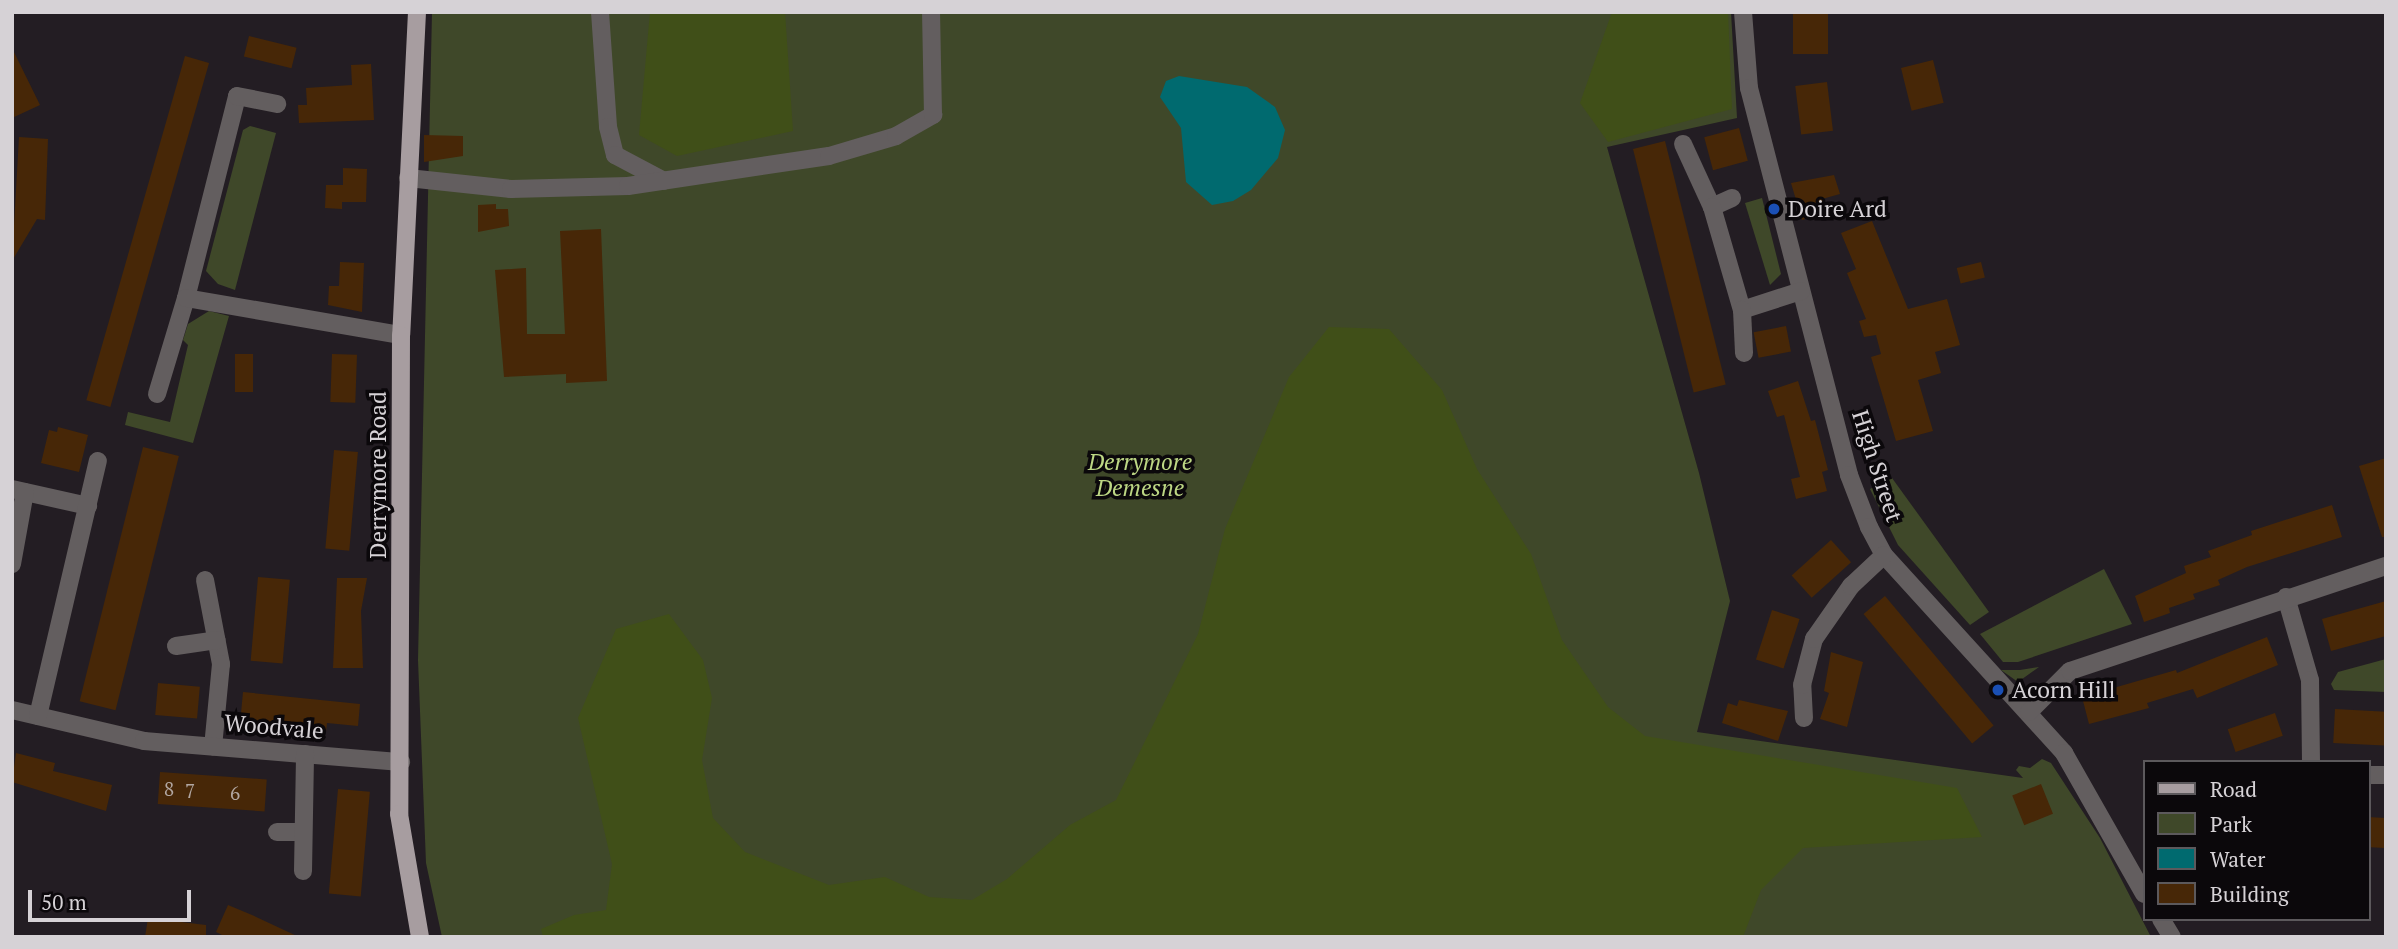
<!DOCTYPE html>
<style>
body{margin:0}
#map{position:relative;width:2398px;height:949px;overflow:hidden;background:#231d23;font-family:"PT Serif",serif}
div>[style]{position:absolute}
.green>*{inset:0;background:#3f4829}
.forest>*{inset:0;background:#404f18}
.water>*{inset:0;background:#006a6f}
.building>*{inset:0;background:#472707;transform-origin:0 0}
.minor>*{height:18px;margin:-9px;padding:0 9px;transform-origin:9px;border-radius:9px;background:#635e5f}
.major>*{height:18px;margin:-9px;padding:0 9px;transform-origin:9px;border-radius:9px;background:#a79da0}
.dots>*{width:19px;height:19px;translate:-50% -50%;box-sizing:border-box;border:4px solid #0b080b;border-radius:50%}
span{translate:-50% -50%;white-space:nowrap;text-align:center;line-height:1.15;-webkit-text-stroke:7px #0b080b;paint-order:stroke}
.number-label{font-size:19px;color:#b2a7a2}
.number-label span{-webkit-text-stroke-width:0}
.poi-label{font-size:23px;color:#d6d2d6}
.left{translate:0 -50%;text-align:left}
.park-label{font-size:23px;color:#bdd784;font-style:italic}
.street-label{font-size:23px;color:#d6d2d6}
.frame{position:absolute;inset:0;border:14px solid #d6d2d6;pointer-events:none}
.legend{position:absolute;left:2143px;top:760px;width:228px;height:161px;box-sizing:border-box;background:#0b080b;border:2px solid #5c595c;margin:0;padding:9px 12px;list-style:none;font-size:21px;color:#d6d2d6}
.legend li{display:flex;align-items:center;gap:14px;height:35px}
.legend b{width:35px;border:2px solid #5c595c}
.scale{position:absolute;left:28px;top:890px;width:163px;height:32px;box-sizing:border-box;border:4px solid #d6d2d6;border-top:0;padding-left:9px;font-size:21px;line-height:24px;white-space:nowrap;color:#d6d2d6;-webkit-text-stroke:5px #0b080b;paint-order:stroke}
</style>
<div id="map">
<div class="green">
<i style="clip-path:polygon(432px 12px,1731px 12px,1737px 118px,1607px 147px,1699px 473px,1730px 601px,1697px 732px,2023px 778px,2016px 770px,2019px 766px,2030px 768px,2042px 759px,2051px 763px,2100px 838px,2151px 937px,442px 937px,426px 863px,418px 660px)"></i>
<i style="clip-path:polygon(250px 126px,276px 133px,235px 290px,218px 284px,206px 271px,243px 130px)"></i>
<i style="clip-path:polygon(1762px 198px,1781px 274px,1770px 285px,1745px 203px)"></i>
<i style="clip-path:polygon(209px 311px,229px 316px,193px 443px,125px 425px,128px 412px,170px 422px,188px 345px,183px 340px,188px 324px)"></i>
<i style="clip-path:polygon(1892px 478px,1989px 612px,1970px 625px,1898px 545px,1870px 489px)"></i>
<i style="clip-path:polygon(2104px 569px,2132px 624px,2018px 662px,2003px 662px,1980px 634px)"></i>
<i style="clip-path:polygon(2386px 659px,2386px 692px,2334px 690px,2331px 684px,2338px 672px)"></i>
<i style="clip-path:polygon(2039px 667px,2018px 682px,2001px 670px,2020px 670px)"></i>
</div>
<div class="forest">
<i style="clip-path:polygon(650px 12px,785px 12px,793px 131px,677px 156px,639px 135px)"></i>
<i style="clip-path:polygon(1612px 12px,1728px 12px,1732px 109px,1608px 142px,1580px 103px)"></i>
<i style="clip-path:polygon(1329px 327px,1389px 329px,1442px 390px,1477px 469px,1531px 554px,1562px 640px,1608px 707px,1645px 736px,1957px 788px,1982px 837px,1803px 848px,1761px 890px,1743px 937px,543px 937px,541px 929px,574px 915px,606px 910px,612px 864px,578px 718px,616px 629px,669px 614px,703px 660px,712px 698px,702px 760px,713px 818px,745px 852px,829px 885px,885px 877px,929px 897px,972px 900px,1007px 879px,1070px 825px,1116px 800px,1198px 634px,1225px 529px,1289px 377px)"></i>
</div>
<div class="water">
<i style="clip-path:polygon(1179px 76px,1247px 87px,1275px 107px,1285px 130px,1278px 158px,1251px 190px,1233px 201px,1212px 205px,1186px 182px,1181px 128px,1160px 97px,1166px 81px)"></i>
</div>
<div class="building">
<i style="left:1793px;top:12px;width:35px;height:42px"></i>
<i style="left:249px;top:36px;width:49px;height:21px;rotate:14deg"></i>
<i style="clip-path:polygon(12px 48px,40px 105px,12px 118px)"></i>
<i style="left:185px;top:56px;width:25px;height:358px;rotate:16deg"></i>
<i style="left:1933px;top:60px;width:44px;height:33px;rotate:76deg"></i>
<i style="clip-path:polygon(371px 64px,374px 120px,299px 123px,298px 105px,307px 105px,306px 88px,352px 85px,351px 65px)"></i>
<i style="left:1827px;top:82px;width:49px;height:32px;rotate:83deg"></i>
<i style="left:1739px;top:128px;width:34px;height:36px;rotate:75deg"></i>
<i style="clip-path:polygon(424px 135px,463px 136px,463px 156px,424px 162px)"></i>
<i style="clip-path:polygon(19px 137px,48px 139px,45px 220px,37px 219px,12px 261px)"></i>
<i style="left:1665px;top:141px;width:251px;height:33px;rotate:76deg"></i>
<i style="clip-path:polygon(343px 168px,367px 169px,366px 202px,342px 202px,342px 209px,325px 208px,326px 185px,343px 185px)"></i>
<i style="clip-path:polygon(1834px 175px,1840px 194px,1822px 199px,1826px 213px,1802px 220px,1791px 183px)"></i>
<i style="clip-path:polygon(496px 204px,496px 209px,508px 209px,509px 226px,478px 232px,478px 205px)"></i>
<i style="clip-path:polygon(1872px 221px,1908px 309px,1947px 299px,1960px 345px,1935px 352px,1941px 373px,1918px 380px,1933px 431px,1896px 441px,1871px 357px,1881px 354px,1876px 335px,1864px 337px,1859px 321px,1866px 319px,1847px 273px,1856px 269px,1841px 233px)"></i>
<i style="clip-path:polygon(601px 229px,607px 381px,566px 383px,566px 374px,504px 377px,495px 270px,526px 268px,527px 334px,565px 334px,560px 231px)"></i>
<i style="clip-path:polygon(340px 262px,364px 263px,362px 312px,328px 305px,329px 286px,339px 286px)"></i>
<i style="left:1981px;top:262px;width:16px;height:25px;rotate:76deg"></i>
<i style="left:1786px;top:326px;width:26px;height:33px;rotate:79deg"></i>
<i style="left:235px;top:354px;width:18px;height:38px"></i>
<i style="left:332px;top:354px;width:25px;height:48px;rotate:2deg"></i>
<i style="clip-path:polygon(1798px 381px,1811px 421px,1815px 420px,1828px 470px,1822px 472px,1827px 491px,1796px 499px,1791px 479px,1800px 477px,1784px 415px,1777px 417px,1768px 391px)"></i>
<i style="clip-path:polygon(58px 427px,88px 435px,79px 472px,41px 463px,49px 430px,57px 432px)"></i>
<i style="left:143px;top:447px;width:37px;height:262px;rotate:14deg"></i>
<i style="left:334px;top:450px;width:24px;height:99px;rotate:5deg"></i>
<i style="clip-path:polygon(2386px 458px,2386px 537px,2382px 537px,2359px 466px)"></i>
<i style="clip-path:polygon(2332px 505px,2342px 537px,2247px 567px,2218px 580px,2220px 585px,2193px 594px,2195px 599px,2169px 608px,2170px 613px,2144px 622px,2135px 596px,2186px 573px,2184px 566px,2211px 557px,2208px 551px,2252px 535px,2251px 531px)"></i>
<i style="left:1831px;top:540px;width:30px;height:53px;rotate:48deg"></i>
<i style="left:258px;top:577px;width:32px;height:84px;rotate:5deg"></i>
<i style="clip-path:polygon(337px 578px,367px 578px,361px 611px,363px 668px,333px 668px)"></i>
<i style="left:1885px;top:596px;width:169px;height:28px;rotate:50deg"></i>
<i style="clip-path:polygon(2386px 601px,2386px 636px,2331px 651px,2322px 619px)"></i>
<i style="left:1772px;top:610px;width:29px;height:52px;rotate:18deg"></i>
<i style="clip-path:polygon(2267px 637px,2278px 665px,2197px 698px,2193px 689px,2147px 703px,2149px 708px,2089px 724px,2082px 697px,2176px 670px,2177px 673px)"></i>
<i style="clip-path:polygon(1831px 652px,1863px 662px,1847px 727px,1820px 719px,1829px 693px,1824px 691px)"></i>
<i style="left:158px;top:683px;width:42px;height:32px;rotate:5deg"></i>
<i style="clip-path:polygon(243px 692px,360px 704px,358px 726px,327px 723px,326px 732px,240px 724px)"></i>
<i style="clip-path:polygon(1739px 700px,1788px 711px,1778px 741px,1722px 723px,1728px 703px,1737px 706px)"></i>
<i style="left:2335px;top:709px;width:51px;height:34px;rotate:3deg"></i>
<i style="left:2275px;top:713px;width:24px;height:50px;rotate:71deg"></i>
<i style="clip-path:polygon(16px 753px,55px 763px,53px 771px,112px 785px,106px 811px,12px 782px)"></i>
<i style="left:160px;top:772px;width:107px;height:32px;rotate:4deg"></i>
<i style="left:2041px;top:784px;width:32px;height:31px;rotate:68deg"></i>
<i style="left:338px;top:789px;width:32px;height:105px;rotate:5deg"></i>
<i style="left:2368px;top:817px;width:18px;height:30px;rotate:3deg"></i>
<i style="clip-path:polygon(228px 905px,252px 915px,299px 937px,226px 937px,216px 932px)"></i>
<i style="clip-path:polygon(148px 918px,206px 925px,206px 937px,145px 937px)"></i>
</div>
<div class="minor">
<i style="left:600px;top:12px;width:115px;rotate:86deg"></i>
<i style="left:608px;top:127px;width:29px;rotate:76deg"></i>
<i style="left:615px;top:155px;width:55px;rotate:28deg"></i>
<i style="left:1743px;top:12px;width:76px;rotate:85.5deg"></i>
<i style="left:1749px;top:88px;width:400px;rotate:75.5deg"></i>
<i style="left:1849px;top:475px;width:56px;rotate:69deg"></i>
<i style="left:1869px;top:527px;width:32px;rotate:62deg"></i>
<i style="left:1884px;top:555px;width:268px;rotate:47.7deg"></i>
<i style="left:2064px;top:753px;width:162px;rotate:60.4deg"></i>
<i style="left:1683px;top:144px;width:69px;rotate:65.3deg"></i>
<i style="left:408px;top:178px;width:104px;rotate:6.1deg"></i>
<i style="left:511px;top:189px;width:117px;rotate:-1.5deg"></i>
<i style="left:628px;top:186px;width:203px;rotate:-8.5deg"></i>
<i style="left:829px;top:156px;width:70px;rotate:-16.6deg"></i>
<i style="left:896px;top:136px;width:43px;rotate:-29.6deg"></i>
<i style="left:933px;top:115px;width:103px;rotate:-91.1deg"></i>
<i style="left:1732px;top:198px;width:22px;rotate:156deg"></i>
<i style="left:1712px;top:207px;width:107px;rotate:73.8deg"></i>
<i style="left:1742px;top:310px;width:62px;rotate:-17.9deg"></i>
<i style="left:186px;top:298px;width:208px;rotate:-75.8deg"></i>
<i style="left:237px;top:96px;width:41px;rotate:11.3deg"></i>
<i style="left:1742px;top:310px;width:43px;rotate:87.3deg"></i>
<i style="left:157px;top:394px;width:100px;rotate:-73.2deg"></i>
<i style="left:186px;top:298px;width:218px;rotate:9.8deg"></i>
<i style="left:12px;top:489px;width:78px;rotate:12.6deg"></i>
<i style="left:12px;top:564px;width:73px;rotate:-79.8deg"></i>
<i style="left:205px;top:580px;width:86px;rotate:79.2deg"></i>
<i style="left:221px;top:664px;width:83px;rotate:95.5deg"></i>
<i style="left:2286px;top:597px;width:86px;rotate:73.9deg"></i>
<i style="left:2310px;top:680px;width:82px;rotate:89.3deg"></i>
<i style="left:176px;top:646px;width:41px;rotate:-8.3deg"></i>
<i style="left:12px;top:710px;width:136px;rotate:13.2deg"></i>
<i style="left:144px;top:741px;width:258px;rotate:4.7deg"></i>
<i style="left:2029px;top:712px;width:58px;rotate:-45deg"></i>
<i style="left:2070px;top:671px;width:333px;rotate:-18.4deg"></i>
<i style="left:38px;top:716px;width:262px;rotate:-76.8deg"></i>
<i style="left:1804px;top:718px;width:33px;rotate:-93deg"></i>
<i style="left:1802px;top:685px;width:48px;rotate:-75.4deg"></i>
<i style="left:1814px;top:639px;width:65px;rotate:-55.1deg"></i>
<i style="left:1851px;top:586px;width:45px;rotate:-43.2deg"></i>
<i style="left:2368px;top:775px;width:18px"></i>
<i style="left:277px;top:832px;width:26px"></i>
<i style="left:303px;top:871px;width:117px;rotate:-89deg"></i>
<i style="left:2161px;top:919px;width:21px;rotate:59deg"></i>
</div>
<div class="major">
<i style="left:417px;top:12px;width:323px;rotate:92.8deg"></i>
<i style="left:401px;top:335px;width:479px;rotate:90.2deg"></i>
<i style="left:399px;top:814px;width:125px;rotate:80.3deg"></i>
</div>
<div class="dots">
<i style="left:1774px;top:209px;background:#1a4fb4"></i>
<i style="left:1998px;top:690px;background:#1a4fb4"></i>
</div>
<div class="number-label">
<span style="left:169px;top:789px">8</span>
<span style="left:190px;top:791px">7</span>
<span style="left:235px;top:793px">6</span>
</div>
<div class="poi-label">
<span class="left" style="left:1788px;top:209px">Doire Ard</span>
<span class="left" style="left:2012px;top:690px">Acorn Hill</span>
</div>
<div class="park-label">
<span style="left:1140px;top:475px">Derrymore<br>Demesne</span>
</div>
<div class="street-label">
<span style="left:1877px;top:466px;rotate:72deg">High Street</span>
<span style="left:378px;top:475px;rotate:-90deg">Derrymore Road</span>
<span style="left:274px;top:727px;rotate:5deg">Woodvale</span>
</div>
<div class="frame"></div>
<ul class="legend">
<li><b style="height:9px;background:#a79da0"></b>Road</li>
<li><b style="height:19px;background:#3f4829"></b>Park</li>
<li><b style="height:19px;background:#006a6f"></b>Water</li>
<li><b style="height:19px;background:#472707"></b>Building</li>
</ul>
<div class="scale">50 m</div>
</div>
